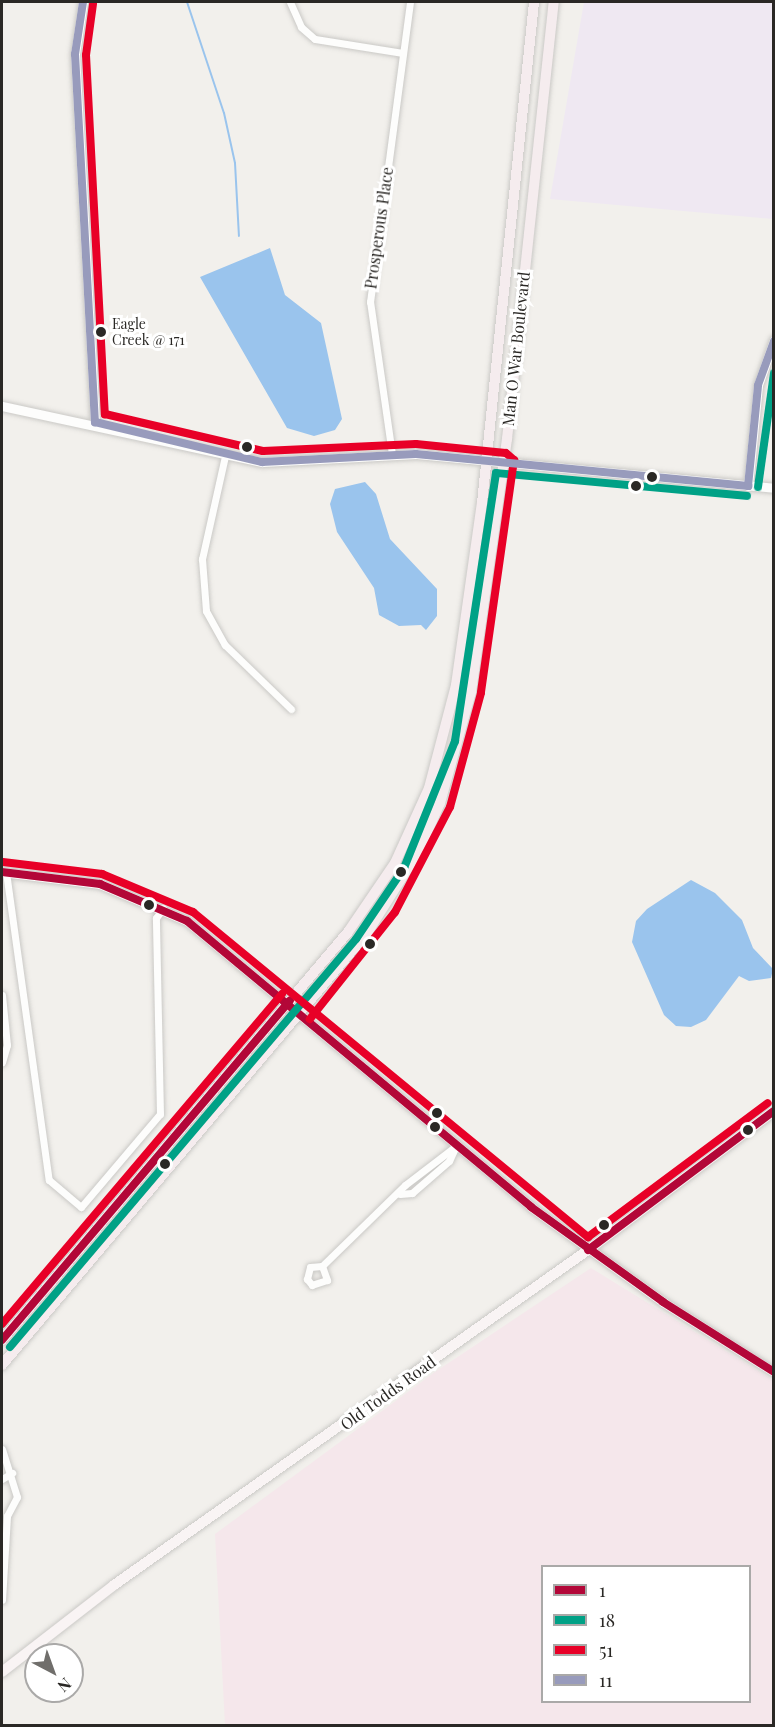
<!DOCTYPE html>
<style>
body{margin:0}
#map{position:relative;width:775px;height:1727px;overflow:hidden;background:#f2f0ec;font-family:"Playfair Display",serif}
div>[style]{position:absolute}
.commercial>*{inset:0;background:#efe8f2}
.industrial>*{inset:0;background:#f5e7eb}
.water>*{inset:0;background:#9ac4ed}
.stream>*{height:2px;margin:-1px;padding:0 1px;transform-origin:1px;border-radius:1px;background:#9ac4ed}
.roads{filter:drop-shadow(0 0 2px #cac9c6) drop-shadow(0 0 2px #cac9c6)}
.minor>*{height:7px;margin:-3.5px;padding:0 3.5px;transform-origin:3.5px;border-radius:3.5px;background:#fdfdfc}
.tertiary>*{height:9px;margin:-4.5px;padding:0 4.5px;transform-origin:4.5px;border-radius:4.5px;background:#fdfdfc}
.secondary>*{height:10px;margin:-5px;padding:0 5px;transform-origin:5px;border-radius:5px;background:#f9f4f4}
.primary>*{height:10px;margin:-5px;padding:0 5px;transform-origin:5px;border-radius:5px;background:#f5ecee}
.bus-1>*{height:8px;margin:-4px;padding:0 4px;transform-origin:4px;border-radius:4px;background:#b30738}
.bus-2>*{height:8px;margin:-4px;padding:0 4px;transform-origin:4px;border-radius:4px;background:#00a186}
.bus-3>*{height:8px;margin:-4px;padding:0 4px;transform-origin:4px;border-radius:4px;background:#e80027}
.bus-4>*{height:8px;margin:-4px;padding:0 4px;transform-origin:4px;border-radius:4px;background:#989bbc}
.dots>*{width:16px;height:16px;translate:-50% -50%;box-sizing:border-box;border:3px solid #fff;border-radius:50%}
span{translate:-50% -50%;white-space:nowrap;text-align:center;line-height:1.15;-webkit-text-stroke:6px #fff;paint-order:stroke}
.bus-label{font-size:14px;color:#2a2825}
.left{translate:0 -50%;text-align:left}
.street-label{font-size:16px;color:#2a2825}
.frame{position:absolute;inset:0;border:3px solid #2a2825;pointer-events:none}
.legend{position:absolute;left:541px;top:1565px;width:210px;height:138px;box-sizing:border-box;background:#fff;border:2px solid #aaa9a8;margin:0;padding:8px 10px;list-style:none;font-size:18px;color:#2a2825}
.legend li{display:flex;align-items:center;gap:12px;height:30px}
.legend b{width:30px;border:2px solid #aaa9a8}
.north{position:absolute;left:24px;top:1643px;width:60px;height:60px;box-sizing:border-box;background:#fff;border:2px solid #aaa9a8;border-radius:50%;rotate:139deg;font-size:16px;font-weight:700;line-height:24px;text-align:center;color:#2a2825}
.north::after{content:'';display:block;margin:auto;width:21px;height:27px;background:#706e6b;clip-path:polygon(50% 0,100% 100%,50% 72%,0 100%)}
</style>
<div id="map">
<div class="commercial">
<i style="clip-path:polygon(584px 2px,773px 2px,773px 219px,550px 199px)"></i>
</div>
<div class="industrial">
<i style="clip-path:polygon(evenodd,591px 1268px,773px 1380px,773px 1725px,225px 1725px,215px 1534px,435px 1372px,591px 1268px,542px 1566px,750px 1566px,750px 1702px,542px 1702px,542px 1566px)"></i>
</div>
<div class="water">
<i style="clip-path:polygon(270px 248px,285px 295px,321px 323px,342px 419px,335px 430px,314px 436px,287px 428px,200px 277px)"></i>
<i style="clip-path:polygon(365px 482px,376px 494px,390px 539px,437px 589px,437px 616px,426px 630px,421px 625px,399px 626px,379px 615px,374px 588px,337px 532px,330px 504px,335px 489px)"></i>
<i style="clip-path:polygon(691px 880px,715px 893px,742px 920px,753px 948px,773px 969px,771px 978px,749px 981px,739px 976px,706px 1020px,691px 1027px,676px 1026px,664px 1015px,632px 942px,636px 921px,647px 909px)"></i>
</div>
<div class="stream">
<i style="left:187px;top:2px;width:117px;rotate:71.6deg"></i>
<i style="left:224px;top:113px;width:51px;rotate:77.6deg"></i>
<i style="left:235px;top:163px;width:73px;rotate:86.9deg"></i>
</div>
<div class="roads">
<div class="minor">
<i style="left:290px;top:2px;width:27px;rotate:66deg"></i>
<i style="left:301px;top:27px;width:18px;rotate:41deg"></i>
<i style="left:315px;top:39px;width:89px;rotate:9deg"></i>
<i style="left:392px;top:454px;width:154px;rotate:-98.2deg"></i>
<i style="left:370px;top:302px;width:303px;rotate:-82.4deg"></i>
<i style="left:225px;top:456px;width:106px;rotate:102.6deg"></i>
<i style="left:202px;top:559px;width:52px;rotate:85.6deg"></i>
<i style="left:206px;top:611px;width:39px;rotate:61deg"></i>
<i style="left:225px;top:645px;width:92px;rotate:44.1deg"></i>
<i style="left:6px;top:872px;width:311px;rotate:82.1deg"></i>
<i style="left:49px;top:1180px;width:42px;rotate:40.2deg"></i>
<i style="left:81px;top:1207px;width:122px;rotate:-49.7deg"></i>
<i style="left:160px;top:1114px;width:196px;rotate:-91.2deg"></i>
<i style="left:156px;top:918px;width:12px;rotate:-55deg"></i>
<i style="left:2px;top:995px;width:50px;rotate:84.3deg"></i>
<i style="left:7px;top:1045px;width:18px;rotate:106deg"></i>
<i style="left:400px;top:1194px;width:12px;rotate:-5deg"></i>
<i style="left:412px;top:1193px;width:49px;rotate:-40.9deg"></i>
<i style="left:449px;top:1161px;width:17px;rotate:-65deg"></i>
<i style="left:322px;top:1266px;width:15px;rotate:70deg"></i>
<i style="left:327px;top:1280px;width:16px;rotate:162deg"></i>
<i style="left:312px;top:1285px;width:8px;rotate:-130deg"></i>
<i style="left:307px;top:1279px;width:12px;rotate:-76deg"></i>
<i style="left:310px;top:1267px;width:12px;rotate:-5deg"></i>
<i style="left:322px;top:1266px;width:116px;rotate:-44.3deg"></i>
<i style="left:405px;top:1185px;width:64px;rotate:-37.4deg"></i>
<i style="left:2px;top:1449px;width:50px;rotate:72.6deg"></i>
<i style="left:17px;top:1497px;width:21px;rotate:118deg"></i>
<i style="left:7px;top:1516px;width:84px;rotate:93.4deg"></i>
<i style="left:2px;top:1479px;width:12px;rotate:-31deg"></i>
</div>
<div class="tertiary">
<i style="left:83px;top:2px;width:53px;rotate:98.7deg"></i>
<i style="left:75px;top:54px;width:369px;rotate:86.9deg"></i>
<i style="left:2px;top:406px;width:266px;rotate:12.2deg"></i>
<i style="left:262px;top:462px;width:154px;rotate:-3deg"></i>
<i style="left:416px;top:454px;width:360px;rotate:5.4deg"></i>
<i style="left:748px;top:486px;width:101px;rotate:-84.3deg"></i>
<i style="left:758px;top:385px;width:48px;rotate:-70.4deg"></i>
<i style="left:2px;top:872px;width:99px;rotate:7deg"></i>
<i style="left:100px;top:884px;width:95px;rotate:23deg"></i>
<i style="left:187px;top:921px;width:447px;rotate:39.7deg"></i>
<i style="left:531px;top:1207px;width:163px;rotate:35.7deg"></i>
<i style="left:663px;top:1302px;width:131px;rotate:32.2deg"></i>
</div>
<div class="secondary">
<i style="left:2px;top:1672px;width:142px;rotate:-37.8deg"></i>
<i style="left:114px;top:1585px;width:580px;rotate:-35.25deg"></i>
<i style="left:588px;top:1250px;width:232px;rotate:-36.8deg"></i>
</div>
<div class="primary">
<i style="left:2px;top:1340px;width:535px;rotate:-49.7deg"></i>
<i style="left:348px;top:932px;width:83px;rotate:-55.7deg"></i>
<i style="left:395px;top:863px;width:82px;rotate:-65.6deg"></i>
<i style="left:429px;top:788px;width:106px;rotate:-75.3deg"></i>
<i style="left:456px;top:685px;width:184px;rotate:-81.9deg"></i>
<i style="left:482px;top:503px;width:504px;rotate:-84.07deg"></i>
<i style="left:2px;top:1365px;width:566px;rotate:-49.81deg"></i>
<i style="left:367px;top:933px;width:96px;rotate:-57.8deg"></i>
<i style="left:418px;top:852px;width:54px;rotate:-65.8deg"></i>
<i style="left:440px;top:803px;width:115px;rotate:-74.4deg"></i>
<i style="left:471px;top:692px;width:256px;rotate:-81.9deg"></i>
<i style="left:507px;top:439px;width:440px;rotate:-83.9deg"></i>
</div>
</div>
<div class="bus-1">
<i style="left:2px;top:872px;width:99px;rotate:7deg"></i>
<i style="left:100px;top:884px;width:95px;rotate:23deg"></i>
<i style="left:187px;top:921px;width:447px;rotate:39.7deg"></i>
<i style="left:531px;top:1207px;width:163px;rotate:35.7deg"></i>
<i style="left:663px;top:1302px;width:131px;rotate:32.2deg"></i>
<i style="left:588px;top:1250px;width:232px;rotate:-36.8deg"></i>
<i style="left:2px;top:1340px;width:445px;rotate:-49.7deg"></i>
</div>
<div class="bus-2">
<i style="left:758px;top:487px;width:115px;rotate:-82deg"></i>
<i style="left:10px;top:1347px;width:535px;rotate:-49.7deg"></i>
<i style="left:356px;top:939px;width:86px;rotate:-55.9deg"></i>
<i style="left:404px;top:868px;width:137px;rotate:-68.1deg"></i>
<i style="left:455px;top:741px;width:271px;rotate:-81.3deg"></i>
<i style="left:496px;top:473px;width:252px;rotate:5.2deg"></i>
</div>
<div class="bus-3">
<i style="left:93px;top:4px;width:51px;rotate:97.8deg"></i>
<i style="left:86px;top:55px;width:360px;rotate:87deg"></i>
<i style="left:105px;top:414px;width:162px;rotate:13.2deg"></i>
<i style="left:263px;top:451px;width:153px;rotate:-2.6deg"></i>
<i style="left:416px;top:444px;width:90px;rotate:5.7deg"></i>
<i style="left:506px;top:453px;width:11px;rotate:41deg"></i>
<i style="left:514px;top:460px;width:235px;rotate:98.1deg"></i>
<i style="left:481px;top:693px;width:118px;rotate:105.2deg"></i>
<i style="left:450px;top:807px;width:119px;rotate:117.6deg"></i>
<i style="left:395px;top:912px;width:137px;rotate:128.5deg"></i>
<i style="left:3px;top:862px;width:100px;rotate:6.9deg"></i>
<i style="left:102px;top:874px;width:99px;rotate:22.7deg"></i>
<i style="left:193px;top:912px;width:512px;rotate:39.45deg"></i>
<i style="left:588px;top:1237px;width:224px;rotate:-36.7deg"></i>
<i style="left:2px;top:1324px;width:433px;rotate:-49.7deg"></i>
</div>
<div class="bus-4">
<i style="left:83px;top:2px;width:53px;rotate:98.7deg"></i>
<i style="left:75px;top:54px;width:369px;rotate:86.9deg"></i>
<i style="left:95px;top:422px;width:172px;rotate:13.5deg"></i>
<i style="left:262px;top:462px;width:154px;rotate:-3deg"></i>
<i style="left:416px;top:454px;width:334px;rotate:5.5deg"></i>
<i style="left:748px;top:486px;width:101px;rotate:-84.3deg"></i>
<i style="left:758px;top:385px;width:47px;rotate:-70deg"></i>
</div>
<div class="dots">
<i style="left:101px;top:332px;background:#2a2825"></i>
<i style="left:247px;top:447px;background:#2a2825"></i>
<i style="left:652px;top:477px;background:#2a2825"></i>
<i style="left:636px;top:486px;background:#2a2825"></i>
<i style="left:401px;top:872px;background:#2a2825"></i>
<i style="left:149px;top:905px;background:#2a2825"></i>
<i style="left:370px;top:944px;background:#2a2825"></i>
<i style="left:437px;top:1113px;background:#2a2825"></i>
<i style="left:435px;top:1127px;background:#2a2825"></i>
<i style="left:748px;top:1130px;background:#2a2825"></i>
<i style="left:165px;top:1164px;background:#2a2825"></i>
<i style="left:604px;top:1225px;background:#2a2825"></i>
</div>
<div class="bus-label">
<span class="left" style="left:112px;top:332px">Eagle<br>Creek @ 171</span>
</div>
<div class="street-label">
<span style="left:379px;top:228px;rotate:-82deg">Prosperous Place</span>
<span style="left:516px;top:349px;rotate:-84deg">Man O War Boulevard</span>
<span style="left:388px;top:1393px;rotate:-36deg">Old Todds Road</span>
</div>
<div class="frame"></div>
<ul class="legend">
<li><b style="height:8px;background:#b30738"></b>1</li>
<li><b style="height:8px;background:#00a186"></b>18</li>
<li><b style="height:8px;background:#e80027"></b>51</li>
<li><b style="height:8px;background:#989bbc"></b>11</li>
</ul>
<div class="north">N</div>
</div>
